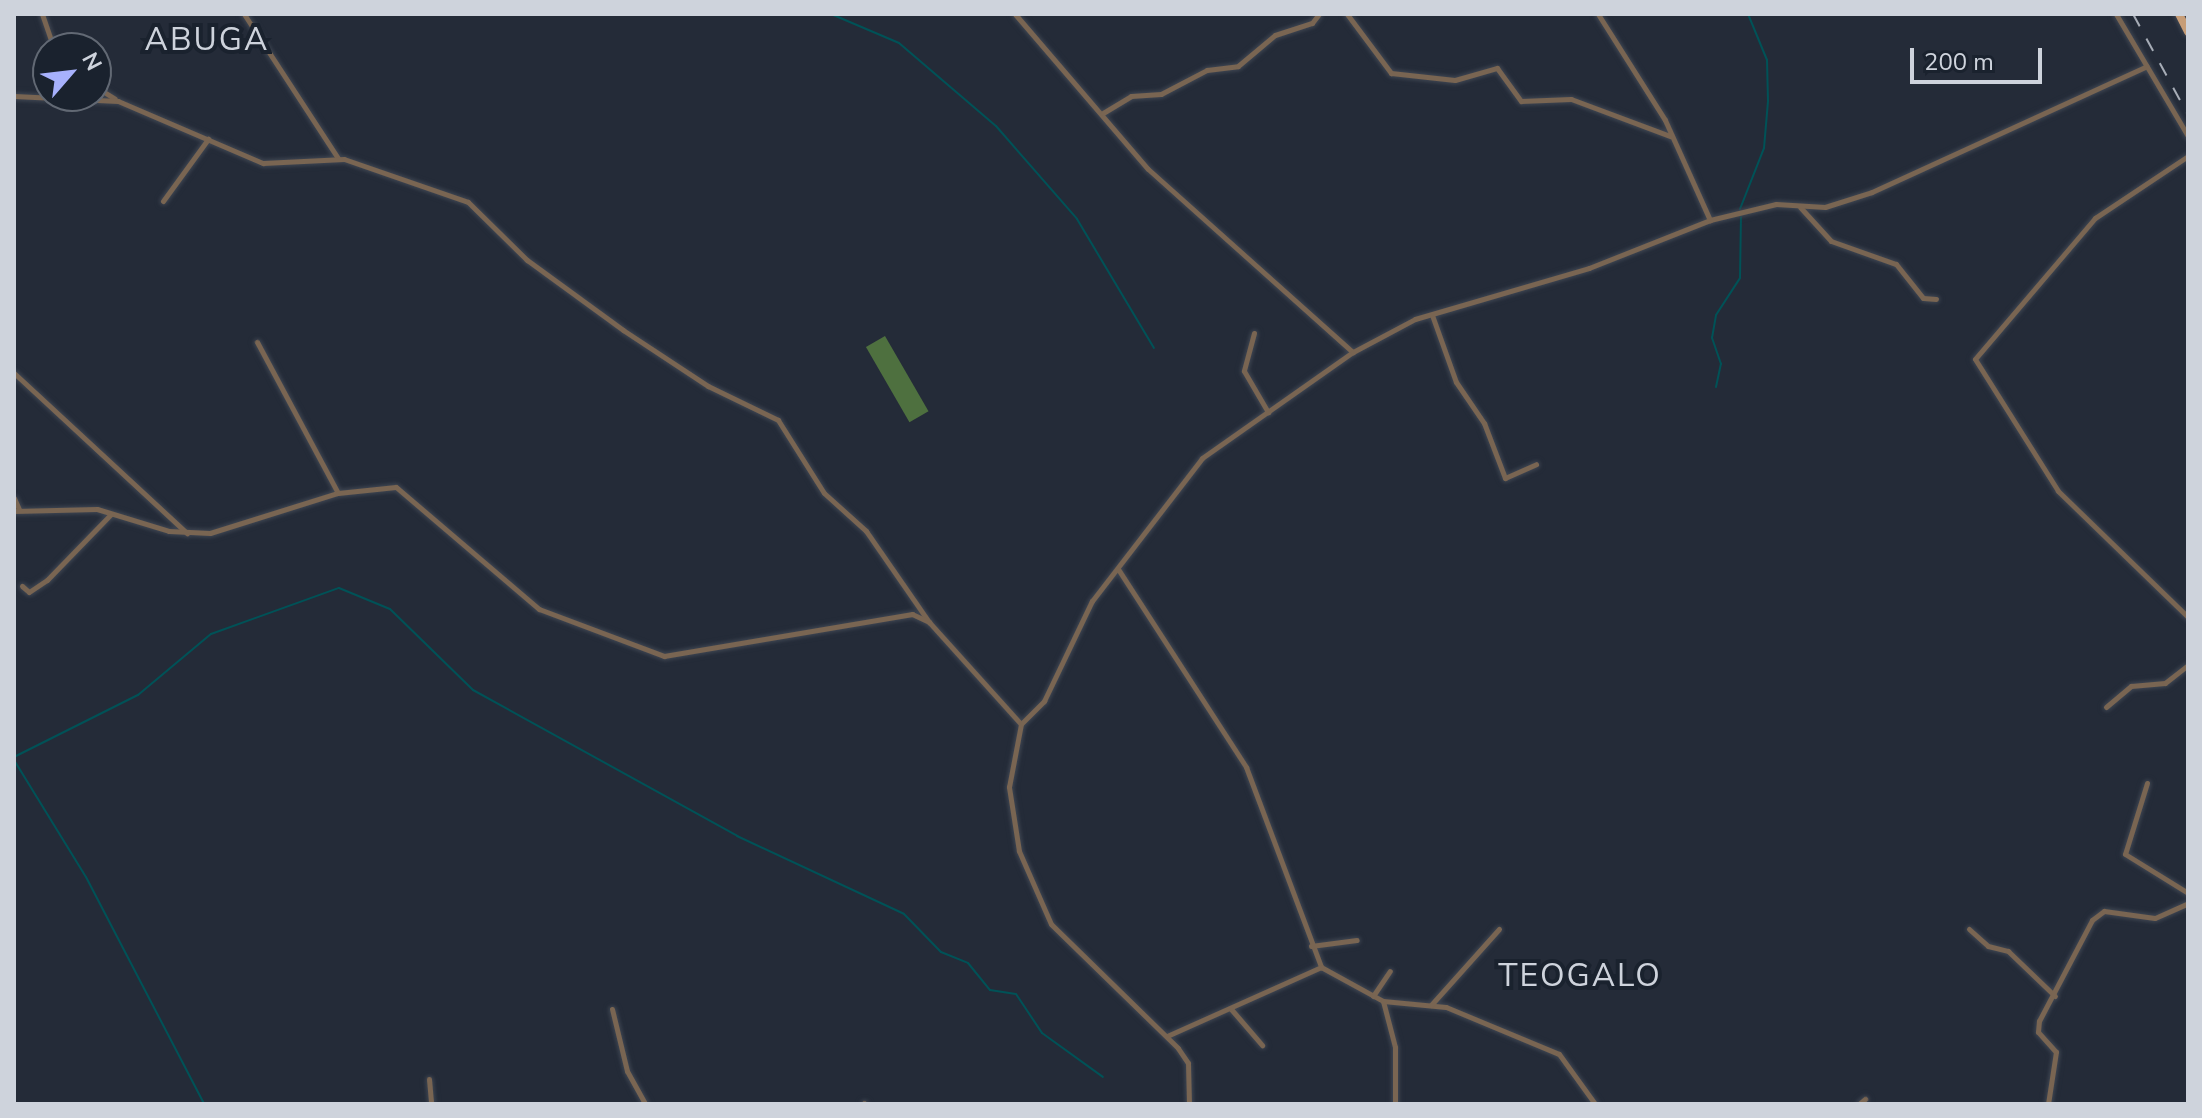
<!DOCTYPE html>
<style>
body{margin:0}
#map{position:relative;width:2202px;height:1118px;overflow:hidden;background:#242b38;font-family:"Nunito Sans",sans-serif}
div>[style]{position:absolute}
.forest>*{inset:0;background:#4e703f;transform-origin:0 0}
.stream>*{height:2px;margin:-1px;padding:0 1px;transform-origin:1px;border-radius:1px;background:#005257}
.roads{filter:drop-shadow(0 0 2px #3f4652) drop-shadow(0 0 2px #3f4652)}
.minor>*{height:5px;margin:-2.5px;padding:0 2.5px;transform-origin:2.5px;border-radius:2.5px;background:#796552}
.primary>*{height:8px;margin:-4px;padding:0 4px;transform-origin:4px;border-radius:4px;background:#c79d77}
.rail>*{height:2px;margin-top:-1px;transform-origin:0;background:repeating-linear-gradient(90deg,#a7adb7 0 14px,transparent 0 28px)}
span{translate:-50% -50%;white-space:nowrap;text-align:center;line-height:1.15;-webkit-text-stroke:8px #1a222e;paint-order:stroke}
.quarter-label{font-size:32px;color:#ced3dc;letter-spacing:2px}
.frame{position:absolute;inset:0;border:16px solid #ced3dc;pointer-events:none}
.north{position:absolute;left:32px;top:32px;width:80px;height:80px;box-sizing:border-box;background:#1a222e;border:2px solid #626974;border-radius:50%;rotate:62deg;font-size:22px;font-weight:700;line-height:32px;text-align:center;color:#ced3dc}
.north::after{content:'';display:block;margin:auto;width:28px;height:36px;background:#a7b1fc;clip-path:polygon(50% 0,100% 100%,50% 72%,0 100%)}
.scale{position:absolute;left:1910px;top:48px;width:132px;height:36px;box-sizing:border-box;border:4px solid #ced3dc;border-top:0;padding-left:10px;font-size:24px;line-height:28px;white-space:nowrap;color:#ced3dc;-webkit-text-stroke:6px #1a222e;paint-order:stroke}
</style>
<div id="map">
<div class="forest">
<i style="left:885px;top:336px;width:87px;height:22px;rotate:60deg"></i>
</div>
<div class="stream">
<i style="left:831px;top:14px;width:74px;rotate:23.1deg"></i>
<i style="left:899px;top:43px;width:128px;rotate:40.6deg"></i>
<i style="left:996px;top:126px;width:123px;rotate:48.9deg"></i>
<i style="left:1077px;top:219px;width:150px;rotate:59.2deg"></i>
<i style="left:1740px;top:209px;width:66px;rotate:-68.5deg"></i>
<i style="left:1764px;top:148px;width:47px;rotate:-85.1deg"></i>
<i style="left:1768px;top:101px;width:41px;rotate:-91.4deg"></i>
<i style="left:1767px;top:60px;width:50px;rotate:-112.4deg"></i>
<i style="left:1716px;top:387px;width:24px;rotate:-78deg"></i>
<i style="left:1721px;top:364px;width:28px;rotate:-109deg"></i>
<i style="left:1712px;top:338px;width:23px;rotate:-80deg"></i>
<i style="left:1716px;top:315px;width:44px;rotate:-57deg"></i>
<i style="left:1740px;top:278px;width:61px;rotate:-89.1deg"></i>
<i style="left:14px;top:757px;width:139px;rotate:-26.6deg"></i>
<i style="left:138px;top:695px;width:95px;rotate:-39.9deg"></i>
<i style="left:211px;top:634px;width:136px;rotate:-19.8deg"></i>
<i style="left:339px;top:588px;width:55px;rotate:22.4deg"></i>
<i style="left:390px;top:609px;width:116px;rotate:44.3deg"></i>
<i style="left:473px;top:690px;width:302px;rotate:28.9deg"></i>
<i style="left:737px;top:836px;width:184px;rotate:25deg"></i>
<i style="left:904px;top:914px;width:53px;rotate:45.8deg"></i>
<i style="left:941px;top:952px;width:29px;rotate:22deg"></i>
<i style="left:968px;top:963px;width:35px;rotate:51deg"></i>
<i style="left:990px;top:990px;width:26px;rotate:9deg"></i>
<i style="left:1016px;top:994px;width:47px;rotate:56.3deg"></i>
<i style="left:1042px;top:1033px;width:75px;rotate:35.8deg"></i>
<i style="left:14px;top:760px;width:137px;rotate:58.4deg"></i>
<i style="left:86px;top:877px;width:256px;rotate:62.5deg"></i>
</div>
<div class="roads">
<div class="minor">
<i style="left:42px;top:14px;width:36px;rotate:71deg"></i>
<i style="left:244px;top:14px;width:172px;rotate:56.9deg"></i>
<i style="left:1015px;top:14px;width:204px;rotate:49.4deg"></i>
<i style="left:1148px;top:169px;width:275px;rotate:41.8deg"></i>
<i style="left:1347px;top:14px;width:74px;rotate:53.3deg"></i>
<i style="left:1391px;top:73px;width:64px;rotate:6.2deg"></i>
<i style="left:1455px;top:80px;width:44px;rotate:-15.9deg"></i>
<i style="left:1497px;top:68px;width:41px;rotate:54deg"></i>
<i style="left:1521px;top:101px;width:50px;rotate:-2.3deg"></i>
<i style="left:1571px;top:99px;width:106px;rotate:20.5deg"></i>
<i style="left:1598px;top:14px;width:125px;rotate:57.7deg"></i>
<i style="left:1665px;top:120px;width:110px;rotate:65.8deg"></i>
<i style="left:2116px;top:14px;width:142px;rotate:59.5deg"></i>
<i style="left:96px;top:87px;width:22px;rotate:32deg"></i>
<i style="left:14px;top:96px;width:104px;rotate:2.8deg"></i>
<i style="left:118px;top:101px;width:158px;rotate:23.2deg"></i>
<i style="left:263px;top:163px;width:81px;rotate:-2.8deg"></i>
<i style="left:344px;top:159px;width:131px;rotate:19.1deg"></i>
<i style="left:468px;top:202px;width:83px;rotate:44.5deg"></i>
<i style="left:527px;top:260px;width:119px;rotate:36.1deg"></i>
<i style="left:623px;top:330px;width:102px;rotate:33.4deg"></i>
<i style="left:708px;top:386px;width:78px;rotate:25.9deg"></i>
<i style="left:778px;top:420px;width:86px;rotate:57.8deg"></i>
<i style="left:824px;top:493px;width:57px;rotate:42.1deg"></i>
<i style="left:866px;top:531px;width:111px;rotate:55.3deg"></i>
<i style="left:1103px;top:113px;width:33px;rotate:-31deg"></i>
<i style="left:1131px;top:96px;width:30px;rotate:-4deg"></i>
<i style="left:1161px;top:94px;width:52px;rotate:-27.6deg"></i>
<i style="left:1207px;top:70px;width:31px;rotate:-7deg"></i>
<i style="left:1238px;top:66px;width:48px;rotate:-40deg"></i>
<i style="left:1275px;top:35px;width:39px;rotate:-18deg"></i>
<i style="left:1312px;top:23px;width:11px;rotate:-52deg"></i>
<i style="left:2188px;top:156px;width:112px;rotate:146.3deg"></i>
<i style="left:2095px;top:218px;width:185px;rotate:130.4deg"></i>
<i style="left:1975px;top:359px;width:156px;rotate:57.8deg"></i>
<i style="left:2058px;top:491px;width:181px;rotate:44.1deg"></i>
<i style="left:163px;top:201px;width:77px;rotate:-54deg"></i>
<i style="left:1800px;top:207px;width:46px;rotate:47.6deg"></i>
<i style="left:1831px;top:241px;width:69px;rotate:19.5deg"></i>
<i style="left:1896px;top:264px;width:43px;rotate:51.5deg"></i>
<i style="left:1923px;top:298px;width:13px;rotate:4deg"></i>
<i style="left:1432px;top:315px;width:71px;rotate:70.3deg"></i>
<i style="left:1456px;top:382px;width:50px;rotate:55.7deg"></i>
<i style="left:1484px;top:423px;width:59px;rotate:69.1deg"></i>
<i style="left:1505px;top:478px;width:34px;rotate:-24deg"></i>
<i style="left:1254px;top:333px;width:39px;rotate:105deg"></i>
<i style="left:1244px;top:371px;width:48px;rotate:59.7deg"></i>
<i style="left:257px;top:342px;width:171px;rotate:61.8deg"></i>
<i style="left:14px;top:373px;width:236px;rotate:42.8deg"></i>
<i style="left:14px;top:498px;width:12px;rotate:66deg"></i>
<i style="left:14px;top:511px;width:83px;rotate:-1.4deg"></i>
<i style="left:97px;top:509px;width:75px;rotate:17deg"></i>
<i style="left:169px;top:531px;width:41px;rotate:2.8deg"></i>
<i style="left:210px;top:533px;width:134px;rotate:-17.4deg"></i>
<i style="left:338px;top:493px;width:58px;rotate:-5.9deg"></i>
<i style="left:396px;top:487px;width:188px;rotate:40.5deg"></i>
<i style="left:539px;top:609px;width:134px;rotate:20.6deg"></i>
<i style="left:664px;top:656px;width:252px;rotate:-9.6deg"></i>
<i style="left:912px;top:614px;width:19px;rotate:25deg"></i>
<i style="left:929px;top:622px;width:137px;rotate:48deg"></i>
<i style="left:1118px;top:569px;width:236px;rotate:57.1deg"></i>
<i style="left:1246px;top:767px;width:214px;rotate:69.4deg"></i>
<i style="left:1321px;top:967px;width:71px;rotate:28.7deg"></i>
<i style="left:1383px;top:1001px;width:63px;rotate:5.4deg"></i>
<i style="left:1446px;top:1007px;width:122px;rotate:22.6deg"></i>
<i style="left:1559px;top:1054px;width:62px;rotate:54.2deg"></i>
<i style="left:22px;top:586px;width:9px;rotate:41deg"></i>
<i style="left:29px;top:592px;width:22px;rotate:-34deg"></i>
<i style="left:47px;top:580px;width:92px;rotate:-45.9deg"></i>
<i style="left:2106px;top:707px;width:33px;rotate:-40deg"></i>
<i style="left:2131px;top:686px;width:34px;rotate:-5deg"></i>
<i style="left:2165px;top:683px;width:29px;rotate:-38deg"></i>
<i style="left:2147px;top:783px;width:74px;rotate:107.2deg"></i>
<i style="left:2125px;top:854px;width:74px;rotate:31.8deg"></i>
<i style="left:1969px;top:929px;width:25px;rotate:42deg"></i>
<i style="left:1988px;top:946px;width:21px;rotate:14deg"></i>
<i style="left:2008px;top:951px;width:65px;rotate:43.8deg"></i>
<i style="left:1311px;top:946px;width:46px;rotate:-7.4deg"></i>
<i style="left:1373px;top:996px;width:30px;rotate:-56deg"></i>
<i style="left:1383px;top:1001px;width:48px;rotate:75.4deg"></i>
<i style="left:1395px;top:1047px;width:57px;rotate:90deg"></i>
<i style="left:1431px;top:1005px;width:102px;rotate:-48.2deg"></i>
<i style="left:612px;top:1009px;width:64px;rotate:76.4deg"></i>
<i style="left:627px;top:1071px;width:38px;rotate:61deg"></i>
<i style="left:1231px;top:1009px;width:48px;rotate:49.3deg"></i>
<i style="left:1167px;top:1036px;width:169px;rotate:-24.1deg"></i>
<i style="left:429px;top:1079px;width:25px;rotate:85deg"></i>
<i style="left:864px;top:1103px;width:1px;rotate:45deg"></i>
<i style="left:1189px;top:1104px;width:41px;rotate:-91.4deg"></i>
<i style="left:1188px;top:1063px;width:18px;rotate:-124deg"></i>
<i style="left:1178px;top:1048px;width:177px;rotate:-135.7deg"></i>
<i style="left:1051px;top:924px;width:80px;rotate:-113.7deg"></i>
<i style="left:1019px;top:851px;width:65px;rotate:-98.9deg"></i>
<i style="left:1009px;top:787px;width:64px;rotate:-79.2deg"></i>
<i style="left:1021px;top:724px;width:33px;rotate:-45deg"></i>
<i style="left:1044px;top:701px;width:111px;rotate:-64.4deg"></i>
<i style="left:1092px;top:601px;width:180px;rotate:-52.4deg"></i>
<i style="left:1202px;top:458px;width:184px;rotate:-35.1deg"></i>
<i style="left:1353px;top:352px;width:70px;rotate:-28deg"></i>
<i style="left:1415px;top:319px;width:181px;rotate:-16.3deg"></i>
<i style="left:1589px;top:268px;width:130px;rotate:-21.6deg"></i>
<i style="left:1710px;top:220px;width:68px;rotate:-13.6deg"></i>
<i style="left:1776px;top:204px;width:49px;rotate:3.5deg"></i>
<i style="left:1825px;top:207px;width:49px;rotate:-17.7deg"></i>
<i style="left:1872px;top:192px;width:302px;rotate:-24.6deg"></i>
<i style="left:1859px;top:1104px;width:8px;rotate:-40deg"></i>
<i style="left:2048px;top:1104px;width:53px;rotate:-81.3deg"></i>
<i style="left:2056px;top:1052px;width:27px;rotate:-132deg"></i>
<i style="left:2038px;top:1032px;width:11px;rotate:-85deg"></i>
<i style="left:2039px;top:1021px;width:114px;rotate:-62.3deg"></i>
<i style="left:2092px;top:920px;width:15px;rotate:-37deg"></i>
<i style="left:2104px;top:911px;width:51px;rotate:7.8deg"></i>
<i style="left:2155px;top:918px;width:36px;rotate:-24deg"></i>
</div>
<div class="primary">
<i style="left:2179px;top:14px;width:20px;rotate:63deg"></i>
</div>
</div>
<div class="rail">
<i style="left:2133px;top:14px;width:115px;rotate:61.4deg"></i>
</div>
<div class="quarter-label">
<span style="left:207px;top:40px">ABUGA</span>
<span style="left:1580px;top:976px">TEOGALO</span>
</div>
<div class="frame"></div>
<div class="north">N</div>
<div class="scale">200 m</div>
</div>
